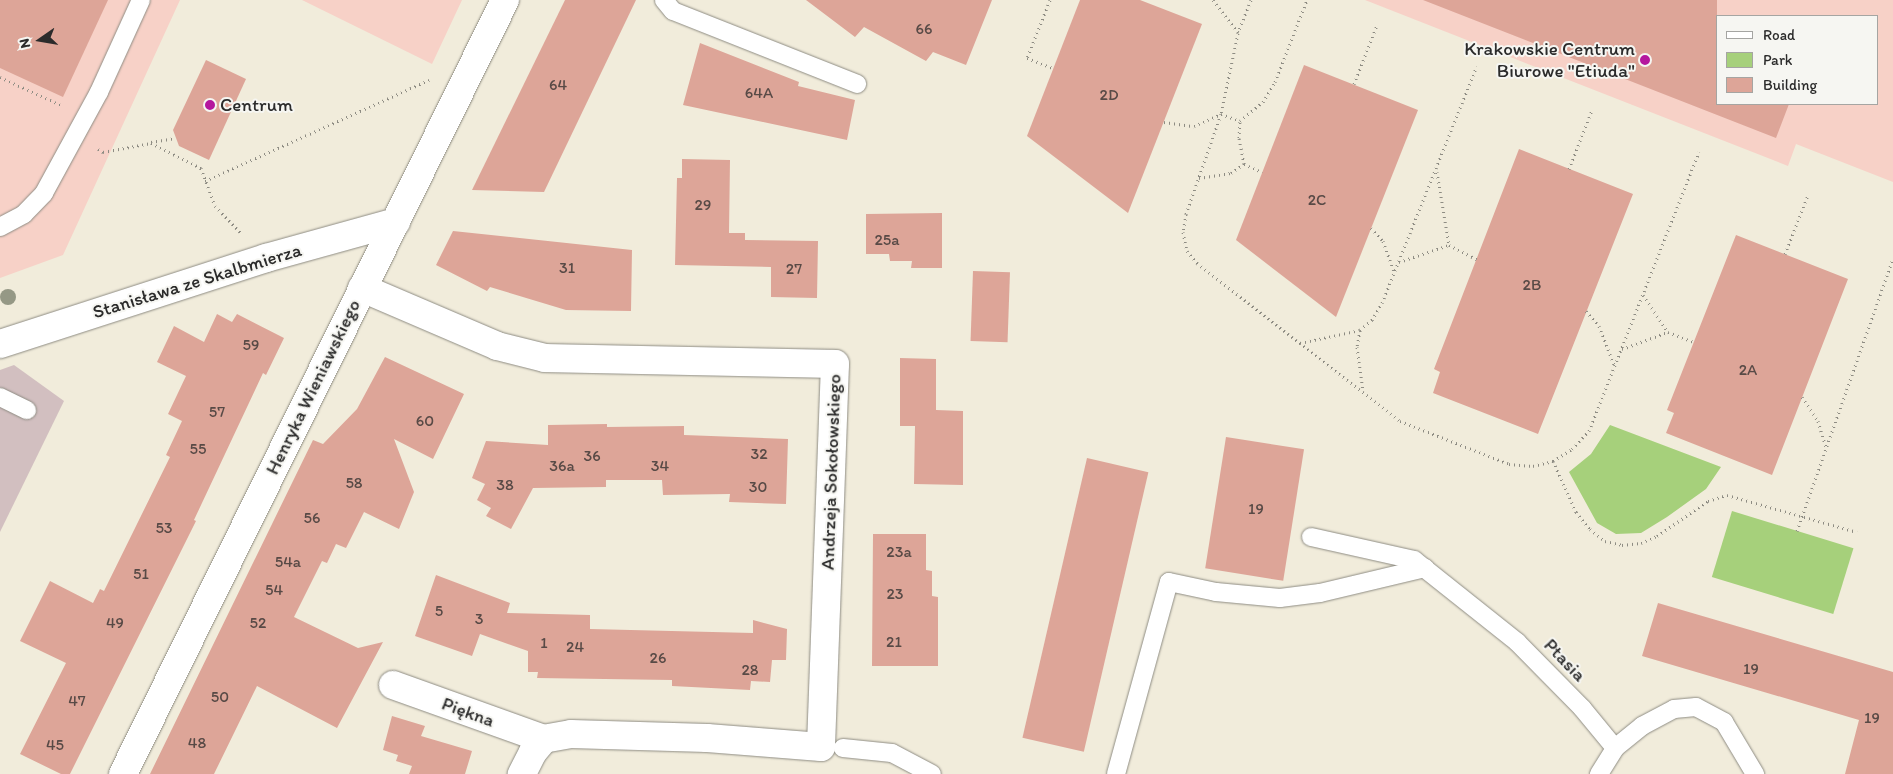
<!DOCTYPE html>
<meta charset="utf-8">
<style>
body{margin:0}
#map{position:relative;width:1893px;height:774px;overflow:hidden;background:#f1ecdb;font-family:Itim,sans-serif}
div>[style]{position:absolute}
.built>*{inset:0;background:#f7d1c7}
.industrial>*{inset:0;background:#d2bfc0}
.green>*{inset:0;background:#a6d07b;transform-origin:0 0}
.building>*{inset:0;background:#dda598;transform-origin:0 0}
.path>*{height:3px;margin-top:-1.5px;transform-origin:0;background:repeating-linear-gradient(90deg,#8e8c83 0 1px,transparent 0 5px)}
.roads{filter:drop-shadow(0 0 1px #8e8c83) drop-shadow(0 0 1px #8e8c83)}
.service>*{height:18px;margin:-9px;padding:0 9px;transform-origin:9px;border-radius:9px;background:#fff}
.minor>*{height:28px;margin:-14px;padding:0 14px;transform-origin:14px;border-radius:14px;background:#fff}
.trees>*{width:16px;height:16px;margin:-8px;border-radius:50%;background:#959885}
.dots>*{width:14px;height:14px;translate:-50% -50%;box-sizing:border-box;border:2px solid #f6f6f2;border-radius:50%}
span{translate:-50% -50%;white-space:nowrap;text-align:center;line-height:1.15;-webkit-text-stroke:4px #f6f6f2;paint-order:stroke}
.number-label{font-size:16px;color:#584a46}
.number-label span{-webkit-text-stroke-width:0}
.poi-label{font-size:19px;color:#2b2b2b}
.right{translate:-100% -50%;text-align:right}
.left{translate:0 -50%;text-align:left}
.street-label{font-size:19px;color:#2b2b2b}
.legend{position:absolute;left:1716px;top:15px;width:162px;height:90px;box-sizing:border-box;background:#f6f6f2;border:1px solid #a5a5a2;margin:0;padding:6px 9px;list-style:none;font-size:15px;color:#2b2b2b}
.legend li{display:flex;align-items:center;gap:10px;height:25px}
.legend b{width:25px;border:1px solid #a5a5a2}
.north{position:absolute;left:15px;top:15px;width:50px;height:50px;-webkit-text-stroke:4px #f6f6f2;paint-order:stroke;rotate:257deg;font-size:14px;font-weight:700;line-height:20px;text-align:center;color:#2b2b2b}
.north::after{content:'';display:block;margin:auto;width:18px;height:22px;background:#2b2b2b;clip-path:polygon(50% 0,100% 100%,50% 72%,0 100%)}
</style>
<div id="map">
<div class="built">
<i style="clip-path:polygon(0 0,180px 0,63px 255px,0 278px)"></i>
<i style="clip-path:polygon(302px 0,462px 0,432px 64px)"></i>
<i style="clip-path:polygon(evenodd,1365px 0,1893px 0,1893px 182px,1796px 144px,1788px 166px,1365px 0,1717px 16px,1877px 16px,1877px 104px,1717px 104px,1717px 16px)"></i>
</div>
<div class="industrial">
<i style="clip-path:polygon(14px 365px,64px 401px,0 532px,0 370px)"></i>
</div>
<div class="green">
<i style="clip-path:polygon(1610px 425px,1721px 467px,1706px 489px,1667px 517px,1641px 533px,1616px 534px,1597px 523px,1569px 472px,1591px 454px)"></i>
<i style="left:1732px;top:511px;width:127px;height:69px;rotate:17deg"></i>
</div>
<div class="building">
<i style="clip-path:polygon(0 0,108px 0,63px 97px,0 68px)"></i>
<i style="clip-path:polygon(565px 0,636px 0,544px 192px,472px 190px)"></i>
<i style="clip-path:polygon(806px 0,992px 0,966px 65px,933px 52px,926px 61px,864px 27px,855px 37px)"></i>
<i style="clip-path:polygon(1080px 0,1140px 0,1202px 24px,1128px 213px,1027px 136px)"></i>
<i style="clip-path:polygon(1423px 0,1717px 0,1717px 104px,1789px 104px,1776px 138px)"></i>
<i style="clip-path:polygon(700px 43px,799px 82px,798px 86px,855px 100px,847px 140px,683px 105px)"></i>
<i style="clip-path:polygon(206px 60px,246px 79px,209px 160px,179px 146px,173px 130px)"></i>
<i style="clip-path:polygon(1304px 65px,1418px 110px,1336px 317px,1236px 240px)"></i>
<i style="clip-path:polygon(1519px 149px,1633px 194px,1538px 434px,1433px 393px,1440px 372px,1434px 369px)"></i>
<i style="clip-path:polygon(682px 159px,730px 160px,729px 233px,745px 233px,745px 240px,818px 241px,817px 298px,771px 297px,771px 267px,675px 265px,677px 178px,682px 178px)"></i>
<i style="clip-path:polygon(942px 213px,942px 268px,911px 268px,912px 261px,890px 261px,889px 254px,866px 254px,866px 214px)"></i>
<i style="clip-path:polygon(453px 231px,632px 250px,631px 311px,566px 310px,490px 287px,487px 291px,436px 265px)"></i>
<i style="clip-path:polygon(1736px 235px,1848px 279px,1772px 475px,1666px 433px,1674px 413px,1667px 410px)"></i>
<i style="left:973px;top:271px;width:37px;height:70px;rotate:2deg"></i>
<i style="clip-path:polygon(217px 314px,232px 322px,237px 314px,284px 338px,266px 375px,263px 373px,194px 520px,196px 521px,70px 774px,61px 774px,20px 754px,66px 663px,20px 641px,50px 581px,93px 603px,100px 589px,104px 591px,170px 457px,166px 455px,182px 421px,168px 414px,186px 376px,157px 362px,174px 326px,204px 342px)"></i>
<i style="clip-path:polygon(385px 357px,464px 394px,433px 459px,394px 439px,414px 492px,399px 529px,364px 512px,346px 548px,336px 544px,327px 563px,322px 561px,294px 617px,358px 648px,383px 642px,337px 728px,257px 686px,214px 774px,150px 774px,313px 440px,323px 444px,357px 409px)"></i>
<i style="clip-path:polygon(900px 358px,936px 359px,936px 410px,963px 411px,963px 485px,914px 484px,915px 426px,900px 426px)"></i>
<i style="clip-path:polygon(607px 424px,607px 427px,684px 426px,684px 435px,788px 439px,786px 504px,729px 502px,730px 494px,663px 495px,662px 480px,606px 480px,606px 487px,533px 488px,511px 529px,486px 516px,491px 508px,477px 500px,485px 484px,472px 478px,486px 441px,548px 445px,548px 425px)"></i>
<i style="left:1226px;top:437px;width:79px;height:133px;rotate:9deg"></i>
<i style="left:1087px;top:458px;width:63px;height:287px;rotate:13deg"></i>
<i style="clip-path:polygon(873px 534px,926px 534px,926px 570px,932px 571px,932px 596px,938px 597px,938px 666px,872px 666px)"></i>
<i style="clip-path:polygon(436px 575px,510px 603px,507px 613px,590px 615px,590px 629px,753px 633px,753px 620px,787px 629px,786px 660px,772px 660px,770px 682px,751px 681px,750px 690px,672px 686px,672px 680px,537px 678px,538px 672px,528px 672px,528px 651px,480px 634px,472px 656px,415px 636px)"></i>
<i style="clip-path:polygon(1658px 603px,1893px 672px,1893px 774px,1845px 774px,1859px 720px,1642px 656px)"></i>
<i style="clip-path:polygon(392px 716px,425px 726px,421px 736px,472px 751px,465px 774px,409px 774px,412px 766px,396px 761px,398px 755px,383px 750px)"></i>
</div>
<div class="path">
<i style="left:1050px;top:0;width:62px;rotate:111.6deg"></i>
<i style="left:1027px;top:58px;width:28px;rotate:21deg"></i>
<i style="left:1213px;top:0;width:41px;rotate:52deg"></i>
<i style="left:1251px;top:0;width:35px;rotate:112deg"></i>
<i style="left:1238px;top:33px;width:83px;rotate:101.9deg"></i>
<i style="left:1221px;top:114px;width:106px;rotate:109.3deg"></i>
<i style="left:1186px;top:214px;width:18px;rotate:99deg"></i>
<i style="left:1183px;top:232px;width:19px;rotate:78deg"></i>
<i style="left:1187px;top:251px;width:16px;rotate:50deg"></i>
<i style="left:1197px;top:263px;width:257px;rotate:37.9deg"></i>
<i style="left:1400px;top:421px;width:117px;rotate:21.5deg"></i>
<i style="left:1509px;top:464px;width:24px;rotate:5deg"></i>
<i style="left:1533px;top:466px;width:21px;rotate:-14deg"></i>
<i style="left:1553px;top:461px;width:22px;rotate:-32deg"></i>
<i style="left:1572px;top:449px;width:25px;rotate:-47deg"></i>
<i style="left:1589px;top:431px;width:300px;rotate:-68.5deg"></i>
<i style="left:0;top:77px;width:67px;rotate:24.7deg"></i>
<i style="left:1354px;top:84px;width:63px;rotate:-68.7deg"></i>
<i style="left:1164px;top:122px;width:30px;rotate:8deg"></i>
<i style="left:1194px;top:126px;width:30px;rotate:-24deg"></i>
<i style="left:1221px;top:114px;width:20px;rotate:20deg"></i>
<i style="left:151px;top:142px;width:25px;rotate:-9deg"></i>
<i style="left:98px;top:149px;width:6px;rotate:31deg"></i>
<i style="left:103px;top:152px;width:49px;rotate:-10.6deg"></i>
<i style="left:151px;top:143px;width:56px;rotate:26.6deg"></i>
<i style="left:201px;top:168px;width:40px;rotate:69.8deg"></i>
<i style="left:215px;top:206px;width:37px;rotate:46deg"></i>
<i style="left:1244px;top:164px;width:26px;rotate:-101deg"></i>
<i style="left:1239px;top:138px;width:17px;rotate:-87deg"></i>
<i style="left:1240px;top:121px;width:30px;rotate:-40deg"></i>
<i style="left:1263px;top:102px;width:23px;rotate:-59deg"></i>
<i style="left:1275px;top:82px;width:88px;rotate:-68.7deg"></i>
<i style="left:1244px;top:164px;width:20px;rotate:24deg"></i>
<i style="left:1569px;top:169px;width:63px;rotate:-68.7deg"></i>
<i style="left:1437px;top:172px;width:74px;rotate:80.7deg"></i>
<i style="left:1199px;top:178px;width:32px;rotate:-9deg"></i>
<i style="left:1231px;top:173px;width:16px;rotate:-35deg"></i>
<i style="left:205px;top:181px;width:246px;rotate:-24.3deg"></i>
<i style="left:1371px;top:228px;width:18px;rotate:47deg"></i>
<i style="left:1383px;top:241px;width:32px;rotate:70deg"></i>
<i style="left:1449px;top:245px;width:31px;rotate:27deg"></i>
<i style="left:1785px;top:254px;width:63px;rotate:-68.7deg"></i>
<i style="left:1399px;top:262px;width:53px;rotate:-18.8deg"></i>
<i style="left:1643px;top:295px;width:45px;rotate:56deg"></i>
<i style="left:1668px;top:332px;width:28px;rotate:21deg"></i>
<i style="left:1586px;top:311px;width:20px;rotate:49deg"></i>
<i style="left:1599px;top:326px;width:44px;rotate:68.7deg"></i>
<i style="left:1360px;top:330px;width:17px;rotate:100deg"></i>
<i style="left:1357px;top:347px;width:44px;rotate:82.2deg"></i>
<i style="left:1300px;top:343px;width:61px;rotate:-12.2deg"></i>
<i style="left:1360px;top:330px;width:16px;rotate:-40deg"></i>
<i style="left:1372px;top:320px;width:20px;rotate:-60deg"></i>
<i style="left:1382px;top:303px;width:255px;rotate:-68.2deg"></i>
<i style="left:1622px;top:349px;width:49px;rotate:-20.3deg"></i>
<i style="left:1802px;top:397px;width:29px;rotate:56deg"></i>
<i style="left:1818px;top:421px;width:27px;rotate:73deg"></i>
<i style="left:1553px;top:461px;width:56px;rotate:65.7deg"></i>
<i style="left:1576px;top:512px;width:22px;rotate:51deg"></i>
<i style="left:1590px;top:529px;width:19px;rotate:39deg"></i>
<i style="left:1605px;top:541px;width:17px;rotate:13deg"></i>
<i style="left:1622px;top:545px;width:19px;rotate:-6deg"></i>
<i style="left:1641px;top:543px;width:17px;rotate:-24deg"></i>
<i style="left:1657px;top:536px;width:62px;rotate:-34.5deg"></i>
<i style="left:1708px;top:501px;width:20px;rotate:-18deg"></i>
<i style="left:1727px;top:495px;width:135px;rotate:15.9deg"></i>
<i style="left:1797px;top:531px;width:289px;rotate:-70.6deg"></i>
</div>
<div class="roads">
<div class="service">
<i style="left:664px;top:0;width:14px;rotate:51deg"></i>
<i style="left:673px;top:11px;width:198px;rotate:21.6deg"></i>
<i style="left:0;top:227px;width:27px;rotate:-28deg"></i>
<i style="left:24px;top:214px;width:29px;rotate:-46deg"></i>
<i style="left:44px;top:193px;width:115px;rotate:-61.4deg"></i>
<i style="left:99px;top:92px;width:101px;rotate:-65.5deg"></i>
<i style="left:0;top:397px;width:30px;rotate:26deg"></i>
<i style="left:1311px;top:537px;width:106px;rotate:12.6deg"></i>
<i style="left:1414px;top:560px;width:132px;rotate:38.5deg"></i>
<i style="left:1517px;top:642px;width:93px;rotate:45.4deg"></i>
<i style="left:1582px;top:708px;width:52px;rotate:50.5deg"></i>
<i style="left:843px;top:748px;width:49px;rotate:5.8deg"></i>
<i style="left:892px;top:753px;width:45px;rotate:27.7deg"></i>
<i style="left:1116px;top:774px;width:199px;rotate:-74.6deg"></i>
<i style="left:1169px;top:582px;width:48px;rotate:12deg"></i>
<i style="left:1216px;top:592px;width:64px;rotate:5.4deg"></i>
<i style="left:1280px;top:598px;width:40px;rotate:-7.1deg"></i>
<i style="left:1320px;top:593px;width:108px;rotate:-13.4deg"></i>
<i style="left:1599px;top:774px;width:31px;rotate:-58deg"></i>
<i style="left:1615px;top:748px;width:35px;rotate:-39deg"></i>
<i style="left:1642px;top:726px;width:36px;rotate:-28deg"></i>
<i style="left:1674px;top:709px;width:22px;rotate:-5deg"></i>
<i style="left:1696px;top:707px;width:32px;rotate:28deg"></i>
<i style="left:1724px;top:722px;width:61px;rotate:59.2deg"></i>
</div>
<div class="minor">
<i style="left:362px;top:288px;width:147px;rotate:23.2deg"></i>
<i style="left:497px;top:346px;width:49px;rotate:14deg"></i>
<i style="left:545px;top:358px;width:290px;rotate:1.2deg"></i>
<i style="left:835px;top:364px;width:383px;rotate:92.1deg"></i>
<i style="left:821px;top:747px;width:114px;rotate:-175.5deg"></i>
<i style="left:707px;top:738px;width:136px;rotate:-178.3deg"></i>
<i style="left:571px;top:734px;width:27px;rotate:170deg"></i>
<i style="left:544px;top:739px;width:17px;rotate:130deg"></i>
<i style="left:533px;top:752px;width:25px;rotate:117deg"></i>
<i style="left:0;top:344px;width:280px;rotate:-17.9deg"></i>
<i style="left:266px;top:258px;width:135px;rotate:-15.5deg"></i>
<i style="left:393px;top:685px;width:160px;rotate:19.7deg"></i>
<i style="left:123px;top:774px;width:863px;rotate:-63.73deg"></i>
</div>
</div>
<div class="trees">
<i style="left:8px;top:297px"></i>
</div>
<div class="dots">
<i style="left:1645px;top:60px;background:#b5179e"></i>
<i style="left:210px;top:105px;background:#b5179e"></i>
</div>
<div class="number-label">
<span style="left:924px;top:29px">66</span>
<span style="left:558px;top:85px">64</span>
<span style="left:759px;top:93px">64A</span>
<span style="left:1109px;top:95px">2D</span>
<span style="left:1317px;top:200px">2C</span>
<span style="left:703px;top:205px">29</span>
<span style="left:887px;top:240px">25a</span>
<span style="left:567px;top:268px">31</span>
<span style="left:794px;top:269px">27</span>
<span style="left:1532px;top:285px">2B</span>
<span style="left:251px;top:345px">59</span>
<span style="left:1748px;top:370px">2A</span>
<span style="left:217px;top:412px">57</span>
<span style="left:425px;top:421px">60</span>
<span style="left:198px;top:449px">55</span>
<span style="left:759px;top:454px">32</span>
<span style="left:592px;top:456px">36</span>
<span style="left:562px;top:466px">36a</span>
<span style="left:660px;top:466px">34</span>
<span style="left:354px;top:483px">58</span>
<span style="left:505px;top:485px">38</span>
<span style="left:758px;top:487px">30</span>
<span style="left:1256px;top:509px">19</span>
<span style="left:312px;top:518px">56</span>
<span style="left:164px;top:528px">53</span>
<span style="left:899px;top:552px">23a</span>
<span style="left:288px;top:562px">54a</span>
<span style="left:141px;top:574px">51</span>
<span style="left:274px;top:590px">54</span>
<span style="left:895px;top:594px">23</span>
<span style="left:439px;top:611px">5</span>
<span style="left:479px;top:619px">3</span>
<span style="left:115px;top:623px">49</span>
<span style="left:258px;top:623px">52</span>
<span style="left:894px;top:642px">21</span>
<span style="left:544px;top:643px">1</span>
<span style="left:575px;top:647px">24</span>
<span style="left:658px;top:658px">26</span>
<span style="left:1751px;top:669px">19</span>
<span style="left:750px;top:670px">28</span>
<span style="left:220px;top:697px">50</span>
<span style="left:77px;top:701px">47</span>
<span style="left:1872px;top:718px">19</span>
<span style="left:197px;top:743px">48</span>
<span style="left:55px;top:745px">45</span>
</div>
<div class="poi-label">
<span class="right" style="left:1635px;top:60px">Krakowskie Centrum<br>Biurowe "Etiuda"</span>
<span class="left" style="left:220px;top:105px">Centrum</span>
</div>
<div class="street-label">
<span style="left:197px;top:281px;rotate:-17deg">Stanisława ze Skalbmierza</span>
<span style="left:313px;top:387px;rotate:-64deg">Henryka Wieniawskiego</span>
<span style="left:831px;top:472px;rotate:-88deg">Andrzeja Sokołowskiego</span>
<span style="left:1565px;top:660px;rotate:46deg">Ptasia</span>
<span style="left:468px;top:712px;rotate:20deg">Piękna</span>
</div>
<ul class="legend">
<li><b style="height:6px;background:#fff"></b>Road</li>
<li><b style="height:14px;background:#a6d07b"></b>Park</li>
<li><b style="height:14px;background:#dda598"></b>Building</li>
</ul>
<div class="north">N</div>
</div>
